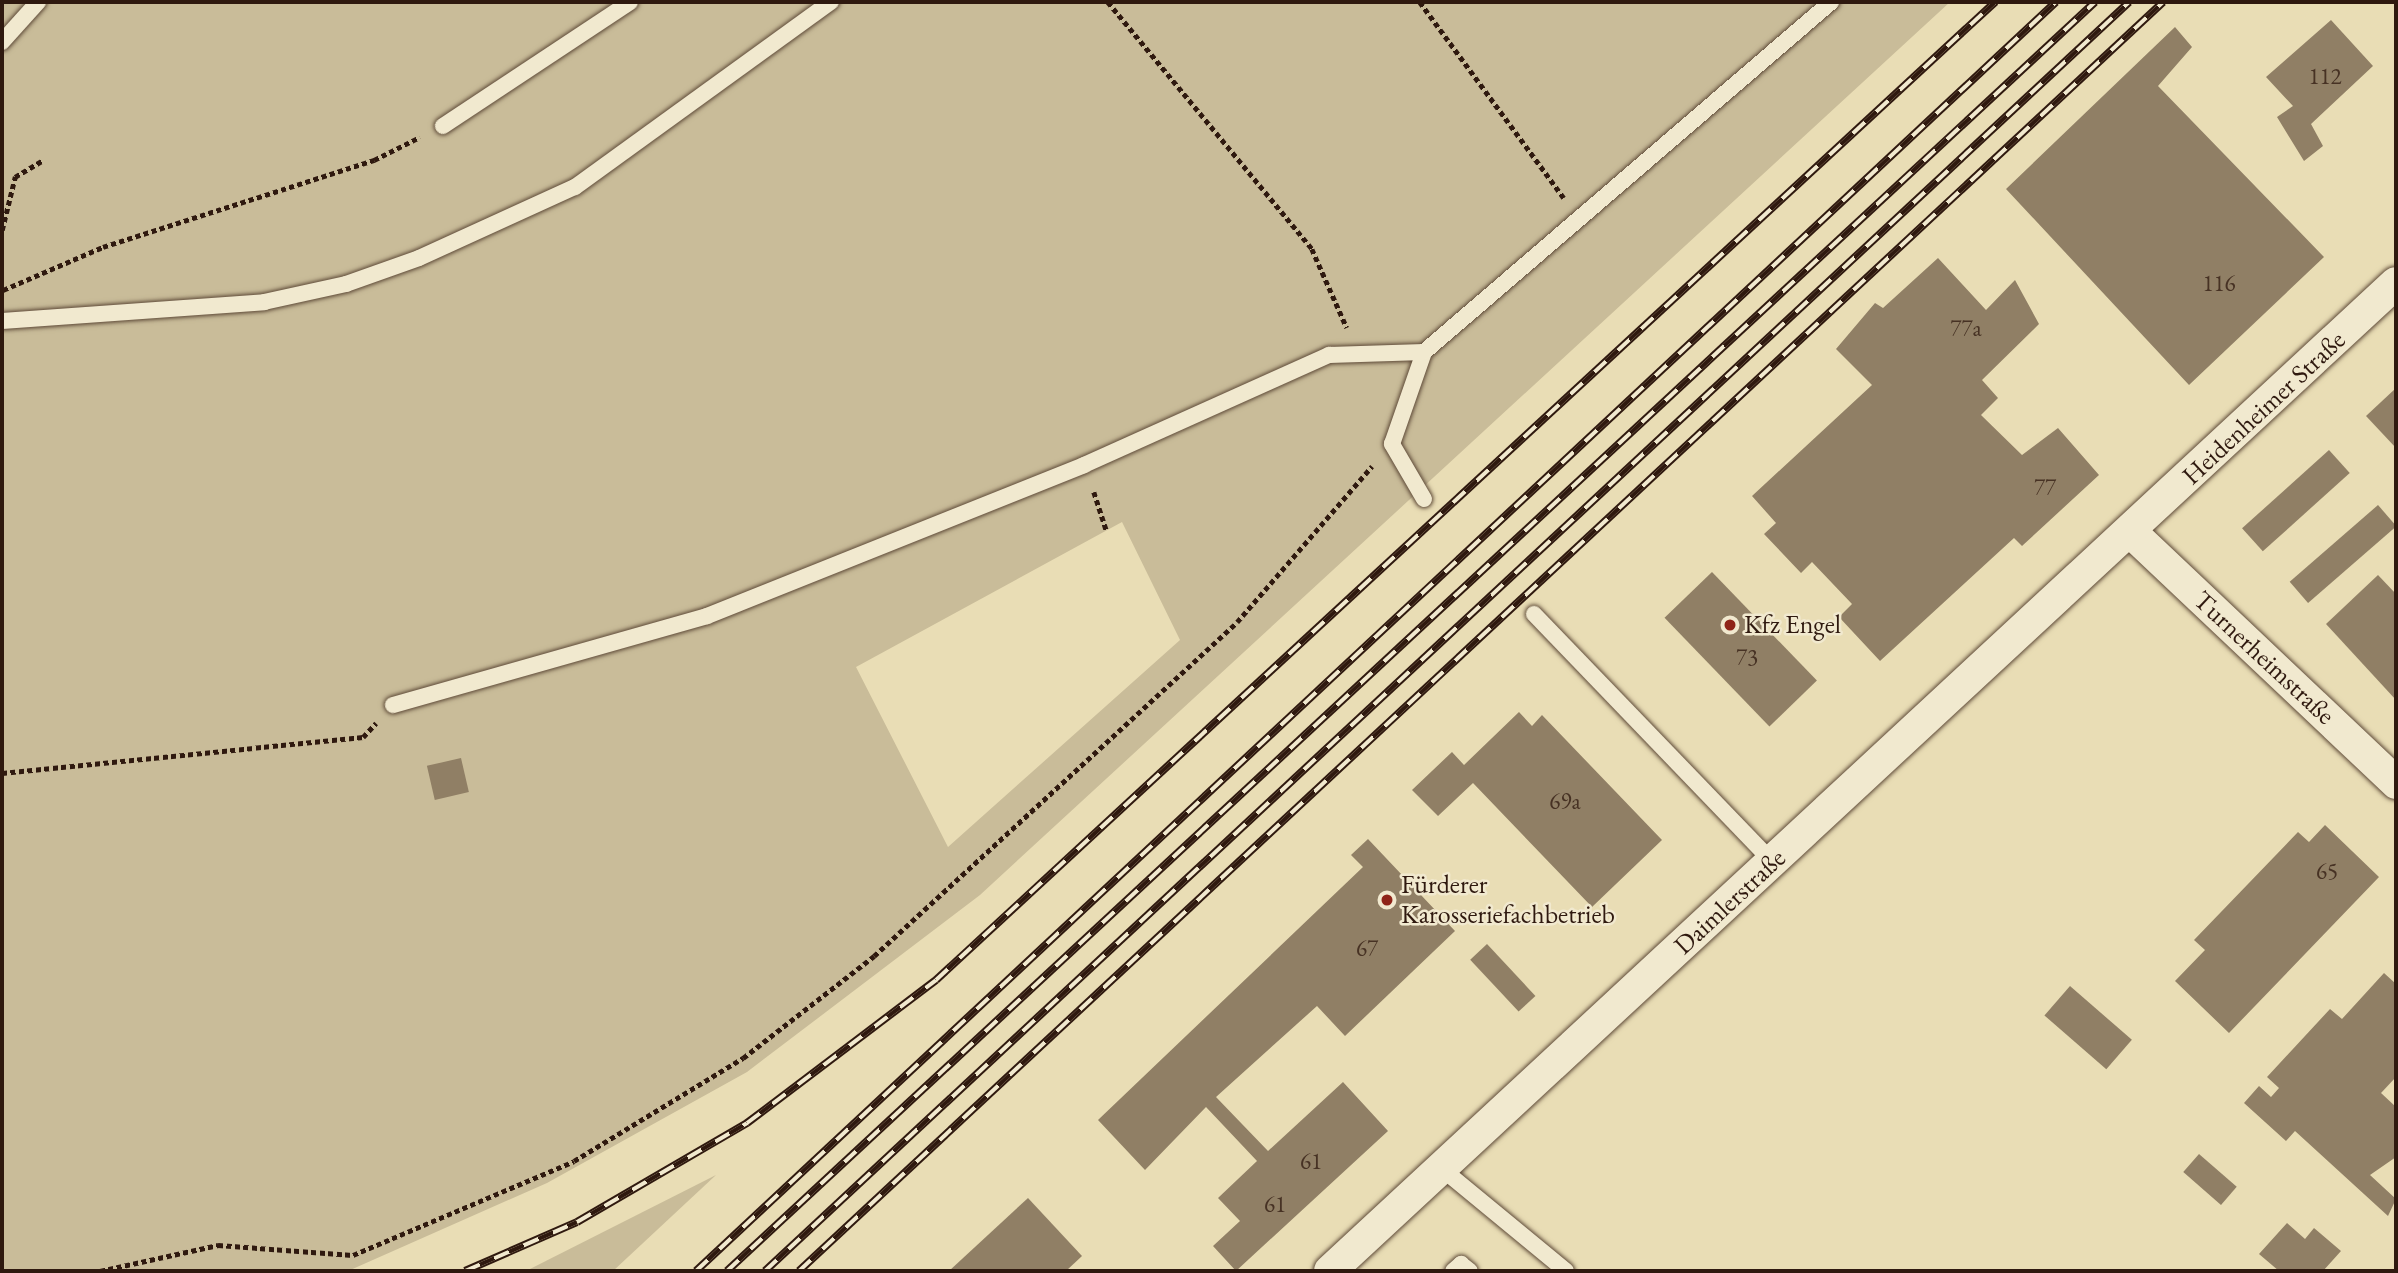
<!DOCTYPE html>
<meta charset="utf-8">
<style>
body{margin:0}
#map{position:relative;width:2398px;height:1273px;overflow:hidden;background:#e9ddb5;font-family:"EB Garamond",serif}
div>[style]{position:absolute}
.green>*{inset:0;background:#c9bc99}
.building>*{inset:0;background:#907f65;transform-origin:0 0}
.path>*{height:4.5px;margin-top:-2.25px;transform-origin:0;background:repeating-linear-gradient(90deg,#2f190f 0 5px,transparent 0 8.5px)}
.roads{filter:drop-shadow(0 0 2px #5e4a38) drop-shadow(0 0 2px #5e4a38)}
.service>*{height:16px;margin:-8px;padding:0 8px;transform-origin:8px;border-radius:8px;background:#f1e9cf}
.minor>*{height:32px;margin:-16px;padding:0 16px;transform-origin:16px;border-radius:16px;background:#f1e9cf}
.rail>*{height:8px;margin-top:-4px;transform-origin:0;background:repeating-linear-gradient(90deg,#f1e9cf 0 16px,#2f190f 0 32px);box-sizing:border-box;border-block:2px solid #2f190f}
.dots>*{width:19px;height:19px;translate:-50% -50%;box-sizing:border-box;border:4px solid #f1e9cf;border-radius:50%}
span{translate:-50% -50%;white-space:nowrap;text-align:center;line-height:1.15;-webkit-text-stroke:5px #f1e9cf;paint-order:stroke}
.number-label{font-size:23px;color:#473224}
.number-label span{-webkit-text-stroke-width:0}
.street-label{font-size:26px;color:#2f190f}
.poi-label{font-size:26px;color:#2f190f}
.left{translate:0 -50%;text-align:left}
.frame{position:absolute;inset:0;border:4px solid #2f190f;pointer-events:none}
</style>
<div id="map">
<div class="green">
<i style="clip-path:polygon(evenodd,2px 2px,1950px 2px,980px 895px,747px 1072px,547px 1183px,348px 1271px,2px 1271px,2px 2px,1122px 522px,1180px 640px,948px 847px,856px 667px,1122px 522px)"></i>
<i style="clip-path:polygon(716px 1175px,613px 1271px,526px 1271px)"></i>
</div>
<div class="building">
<i style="clip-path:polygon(2331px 20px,2373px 66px,2311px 124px,2323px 146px,2304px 161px,2277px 117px,2293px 106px,2266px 77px)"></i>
<i style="clip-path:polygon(2175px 27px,2192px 47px,2158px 86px,2324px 257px,2189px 385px,2006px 189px)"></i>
<i style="clip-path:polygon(1938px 258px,1986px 310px,2015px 280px,2039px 324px,1982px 380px,1998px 398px,1981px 415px,2022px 455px,2058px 428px,2099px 475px,2022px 546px,2014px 538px,1880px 661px,1839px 617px,1852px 604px,1812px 562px,1801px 573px,1764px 534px,1776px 523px,1752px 496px,1872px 385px,1836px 349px,1875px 303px,1883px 308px)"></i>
<i style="clip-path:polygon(2396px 388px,2396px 448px,2366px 416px)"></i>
<i style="left:2329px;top:450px;width:31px;height:117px;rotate:48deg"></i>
<i style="left:2378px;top:505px;width:28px;height:117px;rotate:49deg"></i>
<i style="left:1712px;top:572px;width:151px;height:66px;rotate:46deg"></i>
<i style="clip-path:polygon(2378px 575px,2396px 594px,2396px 700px,2326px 624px)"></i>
<i style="clip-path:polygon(1519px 712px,1532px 726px,1542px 715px,1662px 840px,1592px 907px,1473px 783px,1438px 816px,1412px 790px,1452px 752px,1464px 765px)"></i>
<i style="left:461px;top:758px;width:35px;height:35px;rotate:77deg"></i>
<i style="clip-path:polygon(2325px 825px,2379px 877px,2229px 1033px,2175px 981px,2205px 950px,2194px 940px,2298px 832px,2309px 842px)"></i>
<i style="clip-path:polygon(1368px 839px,1455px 931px,1345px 1036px,1317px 1006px,1216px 1097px,1268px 1151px,1343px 1082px,1388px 1131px,1236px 1271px,1213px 1246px,1240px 1221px,1218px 1198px,1257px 1161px,1206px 1107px,1145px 1170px,1098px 1120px,1363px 867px,1351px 855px)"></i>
<i style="left:1487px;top:944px;width:71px;height:23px;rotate:47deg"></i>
<i style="clip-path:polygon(2384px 973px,2396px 984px,2396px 1077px,2381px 1093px,2396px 1107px,2396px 1157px,2370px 1175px,2396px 1199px,2388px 1216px,2295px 1131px,2286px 1141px,2244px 1103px,2259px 1086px,2271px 1097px,2279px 1088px,2267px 1077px,2330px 1009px,2342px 1019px)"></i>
<i style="left:2070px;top:986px;width:82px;height:39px;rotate:41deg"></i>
<i style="left:2199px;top:1154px;width:50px;height:24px;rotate:41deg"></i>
<i style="clip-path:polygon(1028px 1198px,1082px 1256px,1066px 1271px,949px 1271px)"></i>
<i style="clip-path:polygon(2287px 1223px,2305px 1239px,2314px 1228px,2341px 1251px,2323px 1271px,2279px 1271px,2259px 1254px)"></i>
</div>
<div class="path">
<i style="left:1108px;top:2px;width:320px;rotate:50.4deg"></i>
<i style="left:1312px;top:249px;width:86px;rotate:66.1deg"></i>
<i style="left:1420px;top:2px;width:243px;rotate:53.7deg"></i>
<i style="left:2px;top:230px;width:55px;rotate:-76.2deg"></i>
<i style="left:15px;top:177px;width:31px;rotate:-31deg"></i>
<i style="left:3px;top:290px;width:109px;rotate:-23.3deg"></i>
<i style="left:103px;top:247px;width:285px;rotate:-17.8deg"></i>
<i style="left:374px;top:160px;width:51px;rotate:-26.6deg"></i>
<i style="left:1094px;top:492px;width:40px;rotate:72deg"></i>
<i style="left:2px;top:773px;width:363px;rotate:-5.7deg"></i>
<i style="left:363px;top:737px;width:19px;rotate:-47deg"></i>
<i style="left:100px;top:1271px;width:121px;rotate:-12.4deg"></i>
<i style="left:218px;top:1245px;width:135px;rotate:4.2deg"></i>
<i style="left:353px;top:1255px;width:240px;rotate:-23deg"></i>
<i style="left:574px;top:1161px;width:198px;rotate:-31.4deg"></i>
<i style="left:743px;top:1058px;width:166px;rotate:-37.9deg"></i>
<i style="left:874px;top:956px;width:493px;rotate:-42.6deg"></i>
<i style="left:1237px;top:622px;width:206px;rotate:-49.1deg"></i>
</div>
<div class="roads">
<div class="service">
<i style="left:2px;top:42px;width:54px;rotate:-48deg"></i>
<i style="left:443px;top:126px;width:224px;rotate:-33.5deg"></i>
<i style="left:2px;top:321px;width:263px;rotate:-4.1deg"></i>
<i style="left:264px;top:302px;width:84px;rotate:-12.4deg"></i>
<i style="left:346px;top:284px;width:77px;rotate:-19.6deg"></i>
<i style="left:419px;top:258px;width:171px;rotate:-24.5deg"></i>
<i style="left:575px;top:187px;width:316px;rotate:-35.9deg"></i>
<i style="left:1424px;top:499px;width:64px;rotate:-120.2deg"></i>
<i style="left:1392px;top:444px;width:97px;rotate:-70.8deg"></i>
<i style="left:1424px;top:352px;width:537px;rotate:-40.69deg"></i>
<i style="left:1534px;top:614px;width:344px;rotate:46.1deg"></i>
<i style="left:393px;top:705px;width:326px;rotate:-15.8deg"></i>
<i style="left:707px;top:616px;width:406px;rotate:-21.8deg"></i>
<i style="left:1084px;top:465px;width:269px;rotate:-24.2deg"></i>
<i style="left:1329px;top:355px;width:95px;rotate:-1.8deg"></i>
<i style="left:1441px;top:1168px;width:162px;rotate:39.5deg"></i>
<i style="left:1453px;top:1271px;width:11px;rotate:-41deg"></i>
<i style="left:1461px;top:1264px;width:11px;rotate:38deg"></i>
</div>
<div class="minor">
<i style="left:2132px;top:533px;width:364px;rotate:43.4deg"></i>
<i style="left:1330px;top:1271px;width:1453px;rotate:-42.83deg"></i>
</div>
</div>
<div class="rail">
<i style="left:465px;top:1271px;width:122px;rotate:-23.6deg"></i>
<i style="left:577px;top:1222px;width:197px;rotate:-30.2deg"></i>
<i style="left:747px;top:1123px;width:237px;rotate:-37.1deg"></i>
<i style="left:936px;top:980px;width:1442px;rotate:-42.72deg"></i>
<i style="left:696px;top:1271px;width:1860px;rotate:-43.02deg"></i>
<i style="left:727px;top:1271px;width:1866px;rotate:-42.85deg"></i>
<i style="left:765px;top:1271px;width:1863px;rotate:-42.93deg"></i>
<i style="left:799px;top:1271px;width:1863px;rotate:-42.93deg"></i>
</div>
<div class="dots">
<i style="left:1730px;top:625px;background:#8f2418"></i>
<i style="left:1387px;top:900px;background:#8f2418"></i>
</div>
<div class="number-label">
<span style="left:2325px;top:76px">112</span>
<span style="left:2219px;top:283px">116</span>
<span style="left:1966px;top:328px">77a</span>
<span style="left:2045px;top:487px">77</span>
<span style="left:1747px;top:657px">73</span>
<span style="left:1565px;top:801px">69a</span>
<span style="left:2327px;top:871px">65</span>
<span style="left:1367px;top:948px">67</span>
<span style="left:1311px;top:1161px">61</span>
<span style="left:1275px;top:1204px">61</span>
</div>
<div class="street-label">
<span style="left:2264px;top:408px;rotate:-43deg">Heidenheimer Straße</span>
<span style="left:2264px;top:658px;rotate:43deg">Turnerheimstraße</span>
<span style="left:1730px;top:902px;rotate:-43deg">Daimlerstraße</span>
</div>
<div class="poi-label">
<span class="left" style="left:1744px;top:625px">Kfz Engel</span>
<span class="left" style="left:1401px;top:900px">Fürderer<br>Karosseriefachbetrieb</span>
</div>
<div class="frame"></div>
</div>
